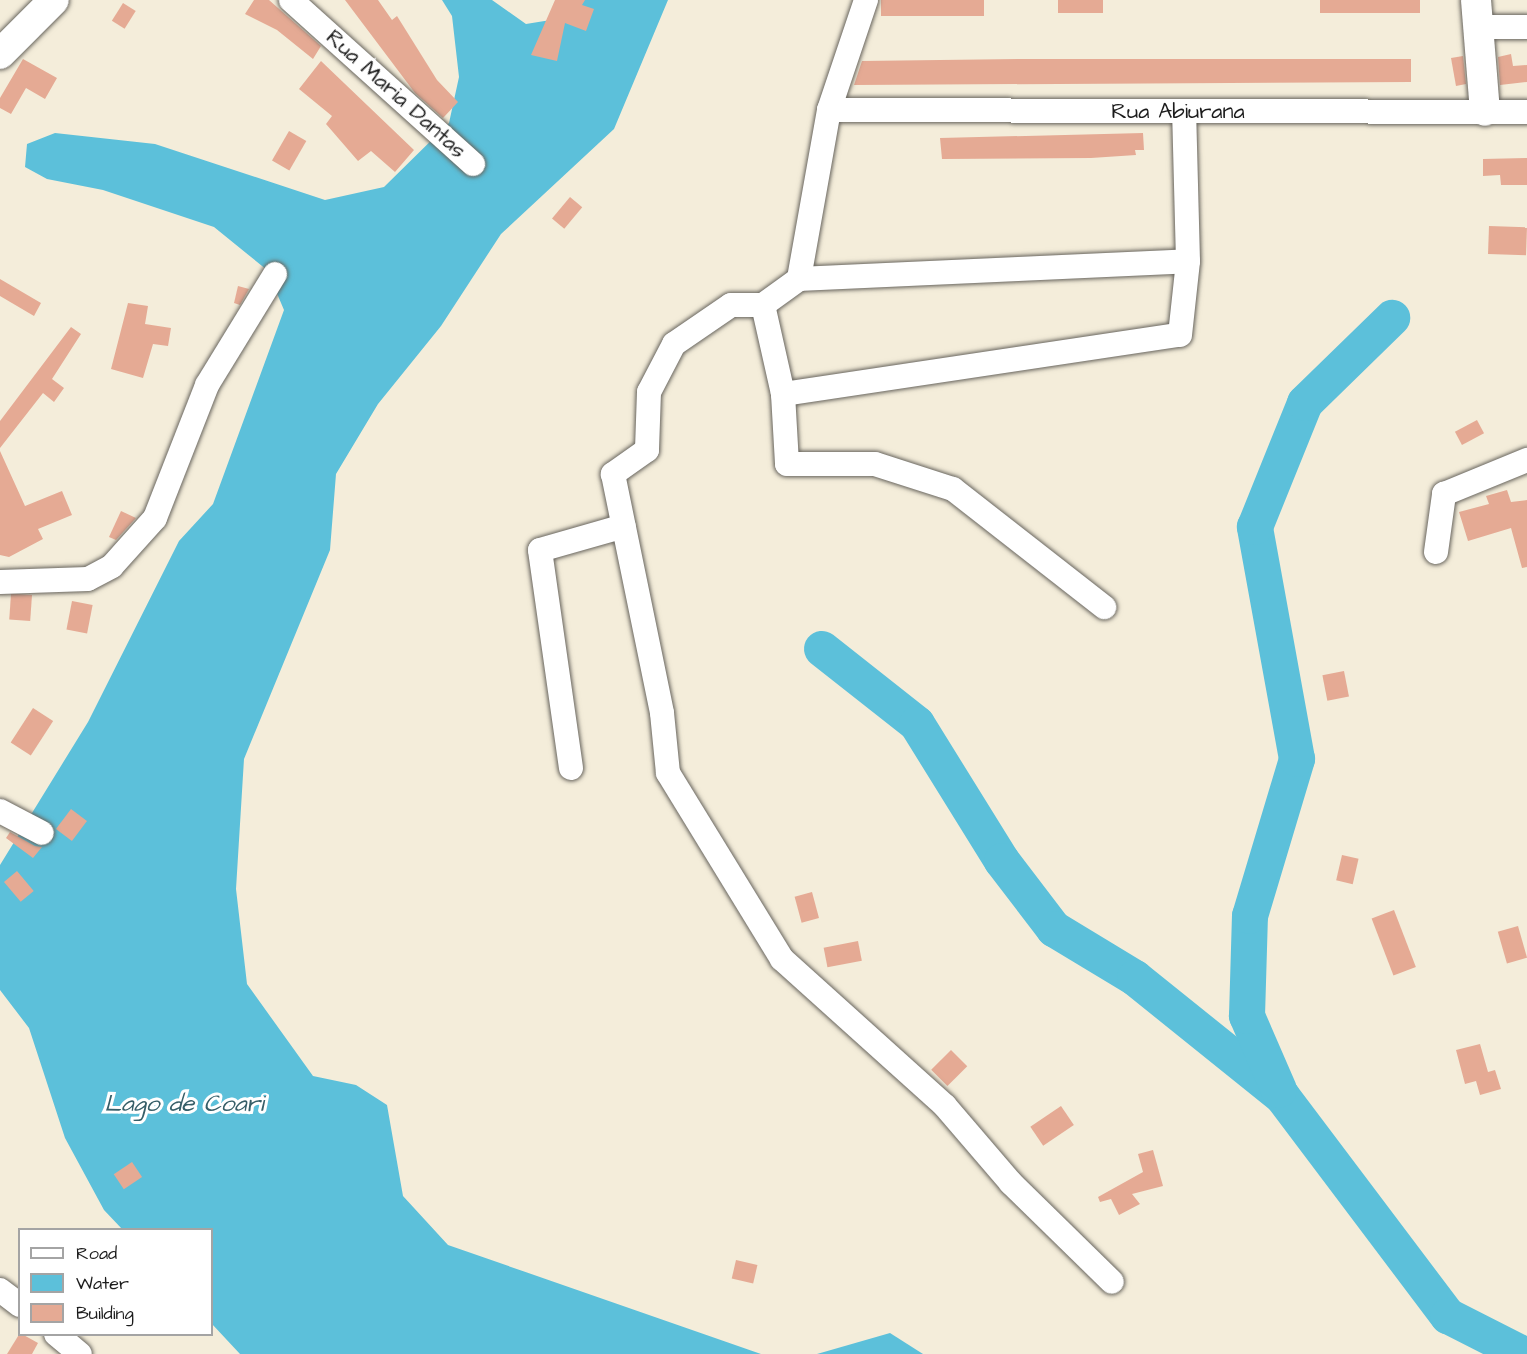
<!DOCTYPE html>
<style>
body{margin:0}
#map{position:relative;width:1527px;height:1354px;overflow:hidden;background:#f4edda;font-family:"Architects Daughter",sans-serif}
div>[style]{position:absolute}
.water>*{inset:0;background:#5cc0da}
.river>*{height:36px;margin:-18px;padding:0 18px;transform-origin:18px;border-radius:18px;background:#5cc0da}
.building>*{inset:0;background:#e5aa94;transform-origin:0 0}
.roads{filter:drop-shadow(0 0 2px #68655e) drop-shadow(0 0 2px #68655e)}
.minor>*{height:24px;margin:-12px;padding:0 12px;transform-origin:12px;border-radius:12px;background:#fff}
.tertiary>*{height:30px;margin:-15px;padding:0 15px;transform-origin:15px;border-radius:15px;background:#fff}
span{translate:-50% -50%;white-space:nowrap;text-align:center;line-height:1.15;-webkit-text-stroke:6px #fff;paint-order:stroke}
.street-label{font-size:22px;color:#1c1c1c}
.water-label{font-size:24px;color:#365e68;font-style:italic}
.legend{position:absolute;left:18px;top:1228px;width:195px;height:108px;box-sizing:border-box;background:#fff;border:2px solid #a4a4a4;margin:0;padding:8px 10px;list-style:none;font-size:18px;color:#1c1c1c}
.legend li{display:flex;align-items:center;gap:12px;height:30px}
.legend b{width:30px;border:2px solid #a4a4a4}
</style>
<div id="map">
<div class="water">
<i style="clip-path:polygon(442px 0,492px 0,526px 24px,569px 17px,583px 0,668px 0,614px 129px,501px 234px,441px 326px,378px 404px,336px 474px,330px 550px,244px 759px,236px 889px,247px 984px,313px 1076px,356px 1085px,387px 1105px,403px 1196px,448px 1245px,761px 1354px,240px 1354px,212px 1324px,212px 1230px,122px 1229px,104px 1210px,65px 1138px,29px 1028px,0 990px,0 865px,88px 722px,179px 541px,213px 504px,284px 310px,267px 270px,214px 227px,103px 190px,47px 179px,25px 167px,27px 144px,55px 133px,155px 144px,325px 200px,384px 187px,449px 123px,459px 77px,452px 16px)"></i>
<i style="clip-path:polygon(890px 1333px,923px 1354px,817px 1354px)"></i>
</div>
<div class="river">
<i style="left:822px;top:649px;width:121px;rotate:38.3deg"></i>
<i style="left:917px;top:724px;width:161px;rotate:58.2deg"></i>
<i style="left:1002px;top:861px;width:86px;rotate:52.6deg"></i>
<i style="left:1054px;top:929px;width:95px;rotate:31.2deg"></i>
<i style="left:1135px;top:978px;width:189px;rotate:38.8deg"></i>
<i style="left:1282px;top:1096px;width:276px;rotate:53deg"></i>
<i style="left:1448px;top:1316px;width:84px;rotate:26.9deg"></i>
<i style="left:1279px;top:1090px;width:81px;rotate:-113.4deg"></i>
<i style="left:1247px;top:1016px;width:100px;rotate:-88.3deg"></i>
<i style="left:1250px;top:916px;width:164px;rotate:-73.3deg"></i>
<i style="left:1297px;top:759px;width:236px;rotate:-100.3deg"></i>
<i style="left:1255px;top:527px;width:134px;rotate:-68deg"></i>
<i style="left:1305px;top:403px;width:122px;rotate:-44.3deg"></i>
</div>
<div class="building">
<i style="clip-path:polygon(254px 0,269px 0,321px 46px,313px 59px,277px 30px,245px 14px)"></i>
<i style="clip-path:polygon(345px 0,378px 0,392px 20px,397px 16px,437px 80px,458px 102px,443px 118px,415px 93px)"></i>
<i style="clip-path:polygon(555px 0,585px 0,582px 5px,594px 9px,586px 31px,565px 23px,557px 61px,531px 55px)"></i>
<i style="left:881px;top:0;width:103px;height:16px"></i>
<i style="left:1058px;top:0;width:45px;height:13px"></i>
<i style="left:1320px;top:0;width:100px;height:13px"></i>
<i style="left:123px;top:3px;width:15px;height:21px;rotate:32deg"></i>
<i style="clip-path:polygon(1511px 54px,1513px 66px,1527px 65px,1527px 82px,1500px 85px,1498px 57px)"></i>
<i style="clip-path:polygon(1463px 56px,1466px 84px,1456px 86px,1451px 58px)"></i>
<i style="clip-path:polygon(23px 59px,57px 78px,45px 99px,26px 88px,11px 114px,0 108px,0 98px)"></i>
<i style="clip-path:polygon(1024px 59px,1411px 59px,1411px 82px,854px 85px,862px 61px)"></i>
<i style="clip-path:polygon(321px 61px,414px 150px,395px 172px,371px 151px,358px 161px,326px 124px,332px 116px,299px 89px)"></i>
<i style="left:289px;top:131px;width:20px;height:34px;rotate:30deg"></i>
<i style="clip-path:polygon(1143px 133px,1144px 150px,1135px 150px,1136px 155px,1091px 158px,942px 159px,940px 138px)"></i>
<i style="clip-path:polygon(1527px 158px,1527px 185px,1501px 185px,1500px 175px,1483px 176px,1483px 159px)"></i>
<i style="left:570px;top:197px;width:16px;height:28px;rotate:40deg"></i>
<i style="left:1489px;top:226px;width:38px;height:28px;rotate:2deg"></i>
<i style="clip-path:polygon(0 279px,41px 303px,34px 316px,0 296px)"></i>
<i style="clip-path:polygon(238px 286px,249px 289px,240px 305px,234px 303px)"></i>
<i style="clip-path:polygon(128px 303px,148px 306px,145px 324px,171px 328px,168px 346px,153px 344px,143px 378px,111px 369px)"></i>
<i style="clip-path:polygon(71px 327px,81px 334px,52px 379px,64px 388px,54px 402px,43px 393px,0 448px,0 421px)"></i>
<i style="left:1477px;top:420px;width:15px;height:25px;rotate:62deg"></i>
<i style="clip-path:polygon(0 451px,25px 506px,62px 491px,72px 515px,38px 529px,43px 539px,9px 557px,0 555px)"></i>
<i style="clip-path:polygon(1507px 490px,1511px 502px,1527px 500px,1527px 567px,1522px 568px,1511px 528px,1468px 541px,1459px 512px,1489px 504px,1486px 496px)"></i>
<i style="clip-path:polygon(121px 511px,136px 518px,116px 540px,109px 537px)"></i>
<i style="left:32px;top:595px;width:26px;height:21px;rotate:94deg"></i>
<i style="left:72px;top:601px;width:21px;height:29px;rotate:11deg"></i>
<i style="left:1344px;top:671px;width:26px;height:22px;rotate:79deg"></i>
<i style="left:33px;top:708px;width:24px;height:41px;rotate:33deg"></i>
<i style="left:71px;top:809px;width:20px;height:25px;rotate:37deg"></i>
<i style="clip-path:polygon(10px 832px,35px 846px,42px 847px,33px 858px,6px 838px)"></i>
<i style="left:1342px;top:855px;width:17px;height:26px;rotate:13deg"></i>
<i style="left:17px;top:871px;width:26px;height:17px;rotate:50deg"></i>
<i style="left:812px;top:892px;width:27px;height:18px;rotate:75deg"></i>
<i style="left:1394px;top:910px;width:61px;height:24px;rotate:69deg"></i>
<i style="left:1518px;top:926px;width:33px;height:21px;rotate:74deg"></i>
<i style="left:858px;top:941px;width:20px;height:35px;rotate:79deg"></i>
<i style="clip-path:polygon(1480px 1044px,1488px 1072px,1495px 1070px,1501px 1089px,1480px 1095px,1476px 1081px,1465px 1084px,1456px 1050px)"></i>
<i style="left:951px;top:1050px;width:23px;height:28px;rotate:45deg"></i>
<i style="left:1061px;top:1106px;width:23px;height:37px;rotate:56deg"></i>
<i style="clip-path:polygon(1153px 1150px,1163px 1186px,1132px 1194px,1140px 1204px,1119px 1215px,1111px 1199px,1100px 1202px,1098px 1197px,1143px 1172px,1138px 1154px)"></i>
<i style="left:132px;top:1162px;width:18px;height:22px;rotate:56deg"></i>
<i style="left:736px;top:1260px;width:22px;height:19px;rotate:13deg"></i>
<i style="clip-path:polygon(20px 1333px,38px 1343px,32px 1354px,7px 1354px)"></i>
</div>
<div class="roads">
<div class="minor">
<i style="left:291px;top:0;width:245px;rotate:42deg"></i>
<i style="left:866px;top:0;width:116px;rotate:108.6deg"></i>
<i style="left:829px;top:110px;width:172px;rotate:100.1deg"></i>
<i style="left:799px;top:279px;width:44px;rotate:144.2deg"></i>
<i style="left:763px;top:305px;width:32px;rotate:180deg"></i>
<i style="left:731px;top:305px;width:69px;rotate:145.6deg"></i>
<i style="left:674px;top:344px;width:54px;rotate:117.5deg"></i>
<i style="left:649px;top:392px;width:58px;rotate:92deg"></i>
<i style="left:647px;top:450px;width:42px;rotate:144.8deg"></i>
<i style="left:613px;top:474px;width:244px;rotate:78.4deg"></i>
<i style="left:662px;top:713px;width:60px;rotate:84.3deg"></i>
<i style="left:668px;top:773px;width:218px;rotate:58.5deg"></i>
<i style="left:782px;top:959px;width:219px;rotate:42deg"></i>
<i style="left:945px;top:1106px;width:101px;rotate:49.4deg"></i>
<i style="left:1011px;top:1183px;width:141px;rotate:44.4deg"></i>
<i style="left:1478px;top:27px;width:49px"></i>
<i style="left:829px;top:110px;width:698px;rotate:0.16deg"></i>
<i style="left:799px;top:279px;width:389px;rotate:-2.6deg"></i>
<i style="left:763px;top:305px;width:91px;rotate:77.3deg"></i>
<i style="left:783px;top:394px;width:70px;rotate:86.7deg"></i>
<i style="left:787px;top:464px;width:88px"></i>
<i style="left:875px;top:464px;width:82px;rotate:17.8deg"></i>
<i style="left:953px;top:489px;width:192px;rotate:38deg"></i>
<i style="left:783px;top:394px;width:401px;rotate:-8.5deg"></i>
<i style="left:1180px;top:335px;width:74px;rotate:-83.8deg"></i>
<i style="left:1188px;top:261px;width:149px;rotate:-91.5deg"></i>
<i style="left:1436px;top:552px;width:59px;rotate:-82.1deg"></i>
<i style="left:1444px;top:494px;width:90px;rotate:-22.3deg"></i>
<i style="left:0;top:582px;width:88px;rotate:-2deg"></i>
<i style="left:88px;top:579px;width:27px;rotate:-28deg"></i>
<i style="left:112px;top:566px;width:64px;rotate:-48.1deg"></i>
<i style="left:155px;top:518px;width:143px;rotate:-68.6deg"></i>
<i style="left:207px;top:385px;width:130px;rotate:-58.5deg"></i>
<i style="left:571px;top:768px;width:220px;rotate:-98.1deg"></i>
<i style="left:540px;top:550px;width:87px;rotate:-15.9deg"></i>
<i style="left:0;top:811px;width:47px;rotate:27.6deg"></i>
<i style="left:0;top:1290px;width:25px;rotate:37deg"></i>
<i style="left:56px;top:1334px;width:31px;rotate:40deg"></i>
</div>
<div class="tertiary">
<i style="left:1476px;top:0;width:111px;rotate:85.4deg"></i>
<i style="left:0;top:54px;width:76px;rotate:-45deg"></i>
</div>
</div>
<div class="street-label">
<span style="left:396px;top:94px;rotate:42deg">Rua Maria Dantas</span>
<span style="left:1178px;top:112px">Rua Abiurana</span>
</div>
<div class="water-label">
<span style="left:184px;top:1105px">Lago de Coari</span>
</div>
<ul class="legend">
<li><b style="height:8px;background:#fff"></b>Road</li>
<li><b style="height:16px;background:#5cc0da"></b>Water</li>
<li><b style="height:16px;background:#e5aa94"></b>Building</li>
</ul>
</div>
